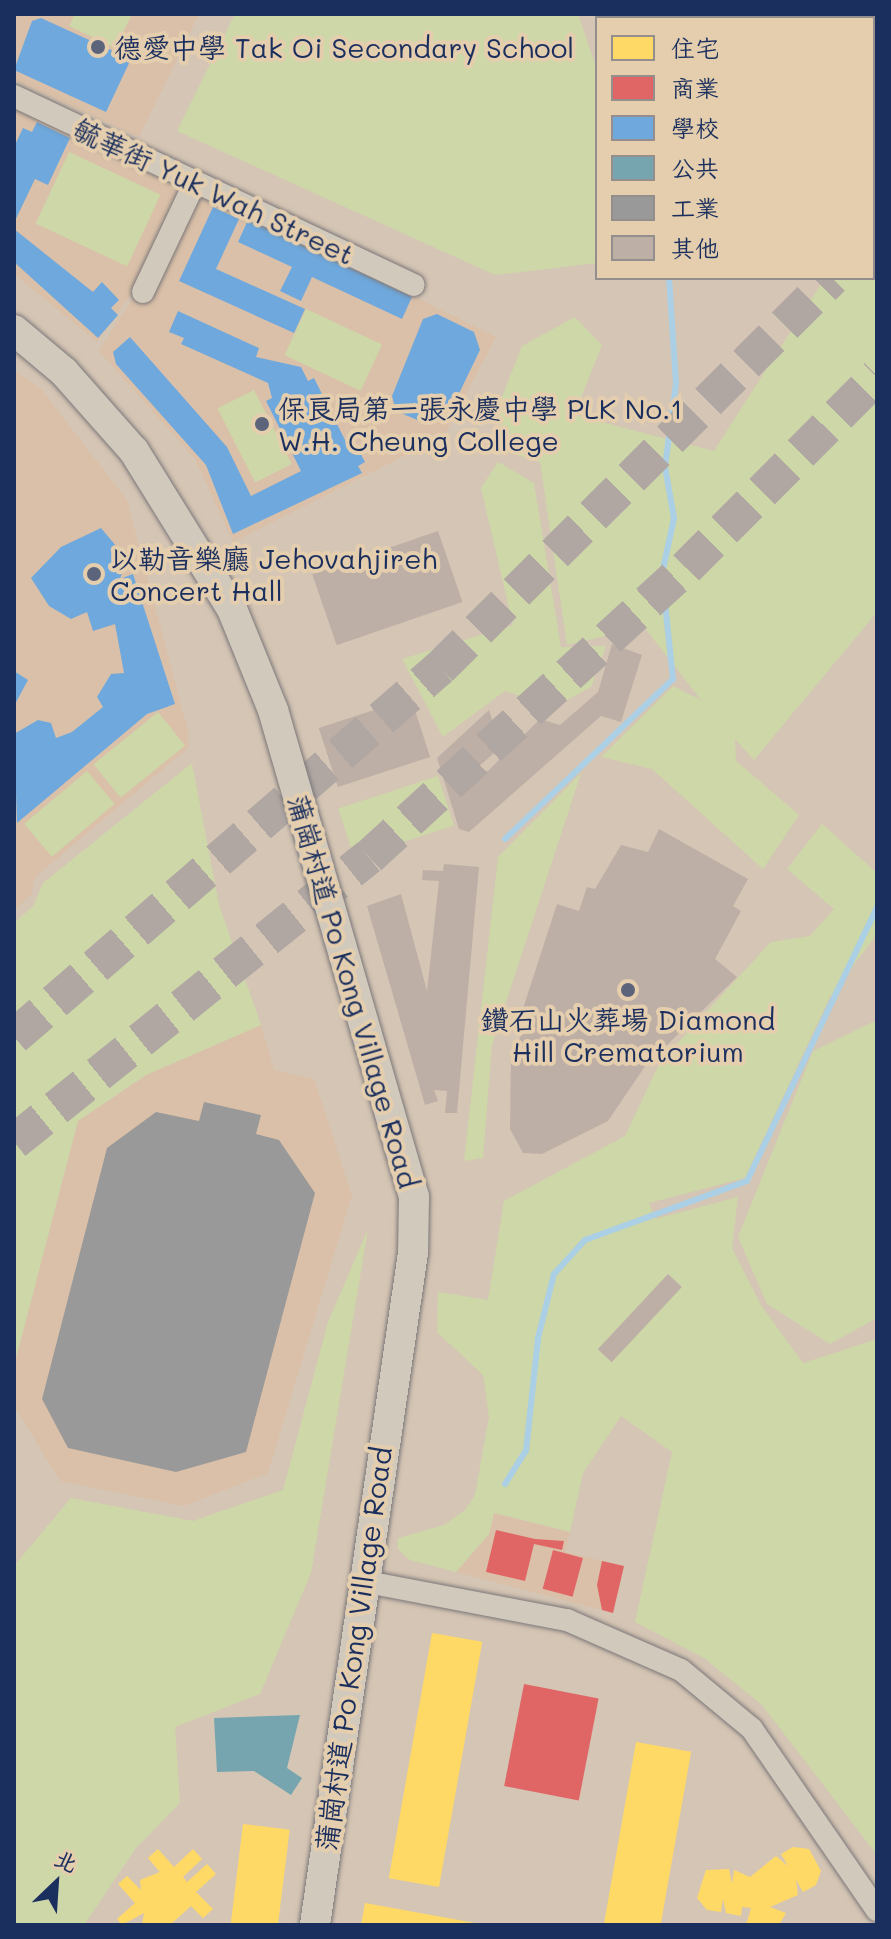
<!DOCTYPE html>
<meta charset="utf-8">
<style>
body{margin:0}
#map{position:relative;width:891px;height:1939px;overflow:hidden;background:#d5c5b4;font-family:Mali,"LXGW WenKai TC",sans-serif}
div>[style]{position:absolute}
.built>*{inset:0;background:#dac0a8}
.green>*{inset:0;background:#cdd7a8;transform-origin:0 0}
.homes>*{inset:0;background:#ffd966;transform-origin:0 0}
.shops>*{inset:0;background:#e06666;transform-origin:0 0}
.schools>*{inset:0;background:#6fa8dc}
.public>*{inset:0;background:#76a5af}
.industry>*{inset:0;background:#999}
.stream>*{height:6px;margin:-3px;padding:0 3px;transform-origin:3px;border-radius:3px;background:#abcfe4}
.building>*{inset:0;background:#beafa6;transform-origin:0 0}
.trunk-tunnel>*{height:36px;margin-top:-18px;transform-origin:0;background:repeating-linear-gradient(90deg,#b0a7a3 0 36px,transparent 0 54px)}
.roads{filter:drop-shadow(0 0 2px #7b7779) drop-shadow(0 0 2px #7b7779)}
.minor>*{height:22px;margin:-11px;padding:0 11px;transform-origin:11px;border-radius:11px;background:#d2c9bd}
.secondary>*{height:30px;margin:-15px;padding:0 15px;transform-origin:15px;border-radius:15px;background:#d2c9bd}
.dots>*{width:22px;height:22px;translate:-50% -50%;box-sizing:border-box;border:4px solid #e4cead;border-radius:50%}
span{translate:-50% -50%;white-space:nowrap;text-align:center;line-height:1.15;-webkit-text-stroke:8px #e4cead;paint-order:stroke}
.poi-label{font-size:28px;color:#1b2f5e}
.left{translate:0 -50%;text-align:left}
.street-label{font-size:28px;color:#1b2f5e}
.frame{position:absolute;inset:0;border:16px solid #1b2f5e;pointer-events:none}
.legend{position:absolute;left:595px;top:16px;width:280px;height:264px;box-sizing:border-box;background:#e4cead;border:2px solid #948e8d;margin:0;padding:10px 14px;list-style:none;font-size:24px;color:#1b2f5e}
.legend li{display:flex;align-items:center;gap:16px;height:40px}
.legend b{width:40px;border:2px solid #948e8d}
.north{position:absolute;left:16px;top:1843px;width:80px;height:80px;-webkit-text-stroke:6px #e4cead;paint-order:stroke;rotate:25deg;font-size:22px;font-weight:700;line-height:32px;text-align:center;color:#1b2f5e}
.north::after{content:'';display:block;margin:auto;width:28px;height:36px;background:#1b2f5e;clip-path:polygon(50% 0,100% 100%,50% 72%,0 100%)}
</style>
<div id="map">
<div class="built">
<i style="clip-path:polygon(14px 14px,199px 14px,139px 137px,14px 80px)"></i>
<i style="clip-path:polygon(14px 104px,182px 187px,130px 295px,97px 342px,14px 274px)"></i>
<i style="clip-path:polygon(201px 192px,496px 337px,444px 436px,233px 542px,195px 459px,99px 351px)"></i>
<i style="clip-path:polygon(14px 370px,41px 389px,127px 500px,189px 735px,188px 748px,35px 877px,31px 895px,14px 910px)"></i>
<i style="clip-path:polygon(261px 1025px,274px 1070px,314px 1079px,352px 1195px,268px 1473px,184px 1506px,60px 1481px,14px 1405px,14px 1366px,78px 1121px,146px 1075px)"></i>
<i style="clip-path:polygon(494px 1513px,570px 1532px,565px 1552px,624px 1566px,613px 1613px,456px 1572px,489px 1534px)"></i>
</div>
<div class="green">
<i style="clip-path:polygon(75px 14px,132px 14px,115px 48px,69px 26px)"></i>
<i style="clip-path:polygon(235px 14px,578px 14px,597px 70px,597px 263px,495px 275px,177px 131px)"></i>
<i style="left:676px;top:14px;width:191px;height:4px"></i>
<i style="clip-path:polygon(872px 14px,877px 14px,877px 612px,754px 760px,735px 739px,736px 761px,799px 815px,763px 869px,652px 769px,601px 757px,673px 686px,701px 700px,644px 627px,567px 645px,540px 462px,504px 451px,498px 407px,522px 346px,575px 317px,602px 345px,574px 415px,714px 451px,825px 278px,873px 278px)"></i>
<i style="left:69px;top:152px;width:101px;height:79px;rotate:25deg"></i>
<i style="left:306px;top:309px;width:84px;height:51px;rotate:25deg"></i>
<i style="left:254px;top:390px;width:83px;height:41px;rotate:63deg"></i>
<i style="clip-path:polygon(498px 462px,534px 483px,561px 647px,606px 646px,591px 687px,554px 707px,505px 691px,443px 737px,402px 659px,513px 625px,481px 488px)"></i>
<i style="left:158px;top:712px;width:43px;height:83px;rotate:51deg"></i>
<i style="clip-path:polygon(192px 763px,219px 905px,261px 1025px,146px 1075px,78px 1121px,14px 1366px,14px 923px,33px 906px,43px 883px)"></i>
<i style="left:87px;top:771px;width:43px;height:82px;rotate:50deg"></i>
<i style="clip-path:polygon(581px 773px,492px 1045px,483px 1158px,464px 1161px,498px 857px)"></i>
<i style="left:438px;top:776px;width:52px;height:105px;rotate:72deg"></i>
<i style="clip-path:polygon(822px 824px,877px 873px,877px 934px,830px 997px,745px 1178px,649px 1203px,655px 1219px,738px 1197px,732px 1248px,761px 1305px,803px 1363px,877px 1339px,877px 1855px,762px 1705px,704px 1658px,635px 1622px,672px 1452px,621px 1416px,583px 1473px,570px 1532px,494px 1513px,489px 1534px,456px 1572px,410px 1560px,398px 1549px,398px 1538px,444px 1525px,465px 1510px,475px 1495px,489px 1417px,483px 1375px,437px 1332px,438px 1292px,488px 1300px,504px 1201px,625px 1136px,660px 1062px,771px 942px,810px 936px,834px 909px,787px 869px)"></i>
<i style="clip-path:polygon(877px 1020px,877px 1318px,830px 1344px,767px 1304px,738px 1237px,813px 1051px)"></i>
<i style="clip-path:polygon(368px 1229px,311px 1573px,260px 1694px,175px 1727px,180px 1803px,136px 1848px,84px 1925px,14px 1925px,14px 1566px,71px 1498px,193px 1521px,283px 1490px,328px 1322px)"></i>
</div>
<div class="homes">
<i style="left:432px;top:1633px;width:51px;height:249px;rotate:10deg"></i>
<i style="left:636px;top:1742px;width:56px;height:186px;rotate:10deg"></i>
<i style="left:243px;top:1824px;width:47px;height:102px;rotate:7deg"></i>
<i style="clip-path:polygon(793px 1847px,809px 1849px,821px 1871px,816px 1885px,803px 1892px,796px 1880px,798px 1895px,770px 1907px,786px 1913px,779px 1925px,746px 1925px,751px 1908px,742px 1907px,741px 1916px,726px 1913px,723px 1899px,721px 1912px,707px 1910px,697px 1898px,706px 1870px,729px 1869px,732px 1884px,734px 1870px,750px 1877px,776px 1856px,788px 1866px,781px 1854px)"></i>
<i style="clip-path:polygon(158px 1849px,174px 1867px,193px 1849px,202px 1859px,183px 1877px,187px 1882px,207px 1864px,216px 1874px,196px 1892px,213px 1909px,203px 1918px,191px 1906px,170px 1925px,142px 1925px,144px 1913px,122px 1925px,117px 1919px,135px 1903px,118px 1884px,127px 1876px,141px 1890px,140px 1880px,160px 1872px,148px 1858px)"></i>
<i style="clip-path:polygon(365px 1903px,475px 1923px,474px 1925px,361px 1925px)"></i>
</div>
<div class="shops">
<i style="clip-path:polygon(496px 1530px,535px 1539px,564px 1541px,562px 1550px,534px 1544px,525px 1581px,486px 1572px)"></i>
<i style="left:553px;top:1550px;width:31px;height:40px;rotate:15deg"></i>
<i style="clip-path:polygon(602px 1561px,624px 1566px,613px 1613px,602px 1610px,597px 1585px)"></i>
<i style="left:524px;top:1684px;width:76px;height:104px;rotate:11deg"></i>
</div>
<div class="schools">
<i style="clip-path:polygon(41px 18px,131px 59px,106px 112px,14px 70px,32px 21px)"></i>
<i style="clip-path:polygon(37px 122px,70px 138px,48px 185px,35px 179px,14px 223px,14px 147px,23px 128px,32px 132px)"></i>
<i style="clip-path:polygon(213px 207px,239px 219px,216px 269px,305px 309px,294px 333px,179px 281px)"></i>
<i style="clip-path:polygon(248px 220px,412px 297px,402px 319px,312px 277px,301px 301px,280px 291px,292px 267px,238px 242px)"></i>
<i style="clip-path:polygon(14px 229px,93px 292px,102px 282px,119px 300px,111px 308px,118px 315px,98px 338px,14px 262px)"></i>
<i style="clip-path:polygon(178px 311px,259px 348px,256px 357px,301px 367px,308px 381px,314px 378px,348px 446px,355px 443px,365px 462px,358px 466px,362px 473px,233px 534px,206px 465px,116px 364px,113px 352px,130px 337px,227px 447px,251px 496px,301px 471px,266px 401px,272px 398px,268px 383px,181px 344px,184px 338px,169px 332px)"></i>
<i style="clip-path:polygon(437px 314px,474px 332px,480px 350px,453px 406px,427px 424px,396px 411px,392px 396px,423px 319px)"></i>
<i style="clip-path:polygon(101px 528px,127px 559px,120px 579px,133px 574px,175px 704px,147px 714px,17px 823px,14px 734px,38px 720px,51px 723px,56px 738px,72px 732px,103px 707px,97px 697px,111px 674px,124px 673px,115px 624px,93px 631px,87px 612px,71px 619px,49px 606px,31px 578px,61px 547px)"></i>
<i style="clip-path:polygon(14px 671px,28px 680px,14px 706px)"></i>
</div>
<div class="public">
<i style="clip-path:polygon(300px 1715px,287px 1768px,302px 1778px,291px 1795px,254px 1771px,217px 1772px,214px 1718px)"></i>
</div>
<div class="industry">
<i style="clip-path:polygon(204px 1102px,261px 1115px,256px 1134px,279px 1140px,315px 1193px,246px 1452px,176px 1472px,68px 1448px,42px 1399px,107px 1148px,156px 1112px,199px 1121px)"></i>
</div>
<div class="stream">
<i style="left:757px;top:18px;width:5px;rotate:-53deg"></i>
<i style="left:505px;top:839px;width:232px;rotate:-43.6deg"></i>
<i style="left:673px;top:679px;width:106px;rotate:-96deg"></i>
<i style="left:662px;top:574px;width:57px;rotate:-77.9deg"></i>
<i style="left:674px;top:518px;width:52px;rotate:-100deg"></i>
<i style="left:665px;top:467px;width:85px;rotate:-82.5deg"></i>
<i style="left:676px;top:383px;width:105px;rotate:-93.8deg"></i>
<i style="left:505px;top:1484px;width:39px;rotate:-58deg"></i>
<i style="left:526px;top:1451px;width:114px;rotate:-83.9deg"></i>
<i style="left:538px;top:1338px;width:66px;rotate:-76deg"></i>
<i style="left:554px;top:1274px;width:46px;rotate:-47.6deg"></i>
<i style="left:585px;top:1240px;width:172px;rotate:-20deg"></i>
<i style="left:747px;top:1181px;width:303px;rotate:-64.6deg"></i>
</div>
<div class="building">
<i style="left:438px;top:531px;width:75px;height:133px;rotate:71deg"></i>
<i style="clip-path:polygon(612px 644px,642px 655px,621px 722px,601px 716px,469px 832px,459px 829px,437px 758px,489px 710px,501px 747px,476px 769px,488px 771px,540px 719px,560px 725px,598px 692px)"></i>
<i style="left:411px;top:698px;width:62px;height:97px;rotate:72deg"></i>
<i style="clip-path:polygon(659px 829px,748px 879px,733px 906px,741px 911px,715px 959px,737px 977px,667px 1045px,660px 1044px,608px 1121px,542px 1154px,523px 1153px,510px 1129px,511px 1054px,524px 1030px,517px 1027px,557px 904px,579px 911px,587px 887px,595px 889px,621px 845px,648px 852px)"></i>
<i style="clip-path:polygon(444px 864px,479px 867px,457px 1113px,445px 1113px,447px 1091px,434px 1090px,438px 1101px,425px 1105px,367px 906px,401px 894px,427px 991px,439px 881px,422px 880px,423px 870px,443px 871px)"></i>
<i style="left:668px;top:1274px;width:19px;height:103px;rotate:43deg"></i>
</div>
<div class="trunk-tunnel">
<i style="left:873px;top:235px;width:6px;rotate:-45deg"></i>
<i style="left:14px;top:1037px;width:564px;rotate:-40.9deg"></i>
<i style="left:440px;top:668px;width:553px;rotate:-44.85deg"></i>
<i style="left:14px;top:1142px;width:455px;rotate:-38.8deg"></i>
<i style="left:369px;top:857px;width:429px;rotate:-42.4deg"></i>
<i style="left:686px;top:568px;width:271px;rotate:-45.1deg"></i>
</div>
<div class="roads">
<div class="minor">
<i style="left:14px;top:96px;width:442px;rotate:25.3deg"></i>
<i style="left:143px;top:292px;width:122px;rotate:-64.7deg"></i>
<i style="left:362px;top:1581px;width:209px;rotate:10.8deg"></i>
<i style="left:567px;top:1620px;width:124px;rotate:23.7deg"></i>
<i style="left:681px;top:1670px;width:92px;rotate:39.7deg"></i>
<i style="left:752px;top:1729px;width:220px;rotate:55.4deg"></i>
</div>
<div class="secondary">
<i style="left:14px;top:330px;width:65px;rotate:40deg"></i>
<i style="left:64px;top:372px;width:106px;rotate:48.5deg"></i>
<i style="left:134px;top:451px;width:186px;rotate:58.2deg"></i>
<i style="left:232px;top:609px;width:109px;rotate:67.9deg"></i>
<i style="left:273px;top:710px;width:507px;rotate:73.85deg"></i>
<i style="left:414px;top:1197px;width:56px;rotate:91deg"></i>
<i style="left:413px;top:1253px;width:679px;rotate:98.3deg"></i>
</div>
</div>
<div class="dots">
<i style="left:98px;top:47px;background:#5c647c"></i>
<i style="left:262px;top:424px;background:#5c647c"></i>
<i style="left:94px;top:574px;background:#5c647c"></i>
<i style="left:628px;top:990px;background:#5c647c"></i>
</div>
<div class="poi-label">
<span class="left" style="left:114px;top:47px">德愛中學 Tak Oi Secondary School</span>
<span class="left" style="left:278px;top:424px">保良局第一張永慶中學 PLK No.1<br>W.H. Cheung College</span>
<span class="left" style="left:110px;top:574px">以勒音樂廳 Jehovahjireh<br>Concert Hall</span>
<span style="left:628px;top:1035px">鑽石山火葬場 Diamond<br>Hill Crematorium</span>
</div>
<div class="street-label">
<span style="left:214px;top:191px;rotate:25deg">毓華街 Yuk Wah Street</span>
<span style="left:354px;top:991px;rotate:74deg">蒲崗村道 Po Kong Village Road</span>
<span style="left:353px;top:1649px;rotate:-82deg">蒲崗村道 Po Kong Village Road</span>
</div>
<div class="frame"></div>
<ul class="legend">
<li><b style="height:22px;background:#ffd966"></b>住宅</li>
<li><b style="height:22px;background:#e06666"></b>商業</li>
<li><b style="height:22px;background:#6fa8dc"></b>學校</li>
<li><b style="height:22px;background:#76a5af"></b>公共</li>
<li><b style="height:22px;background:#999"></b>工業</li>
<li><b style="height:22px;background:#beafa6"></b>其他</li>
</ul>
<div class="north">北</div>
</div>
